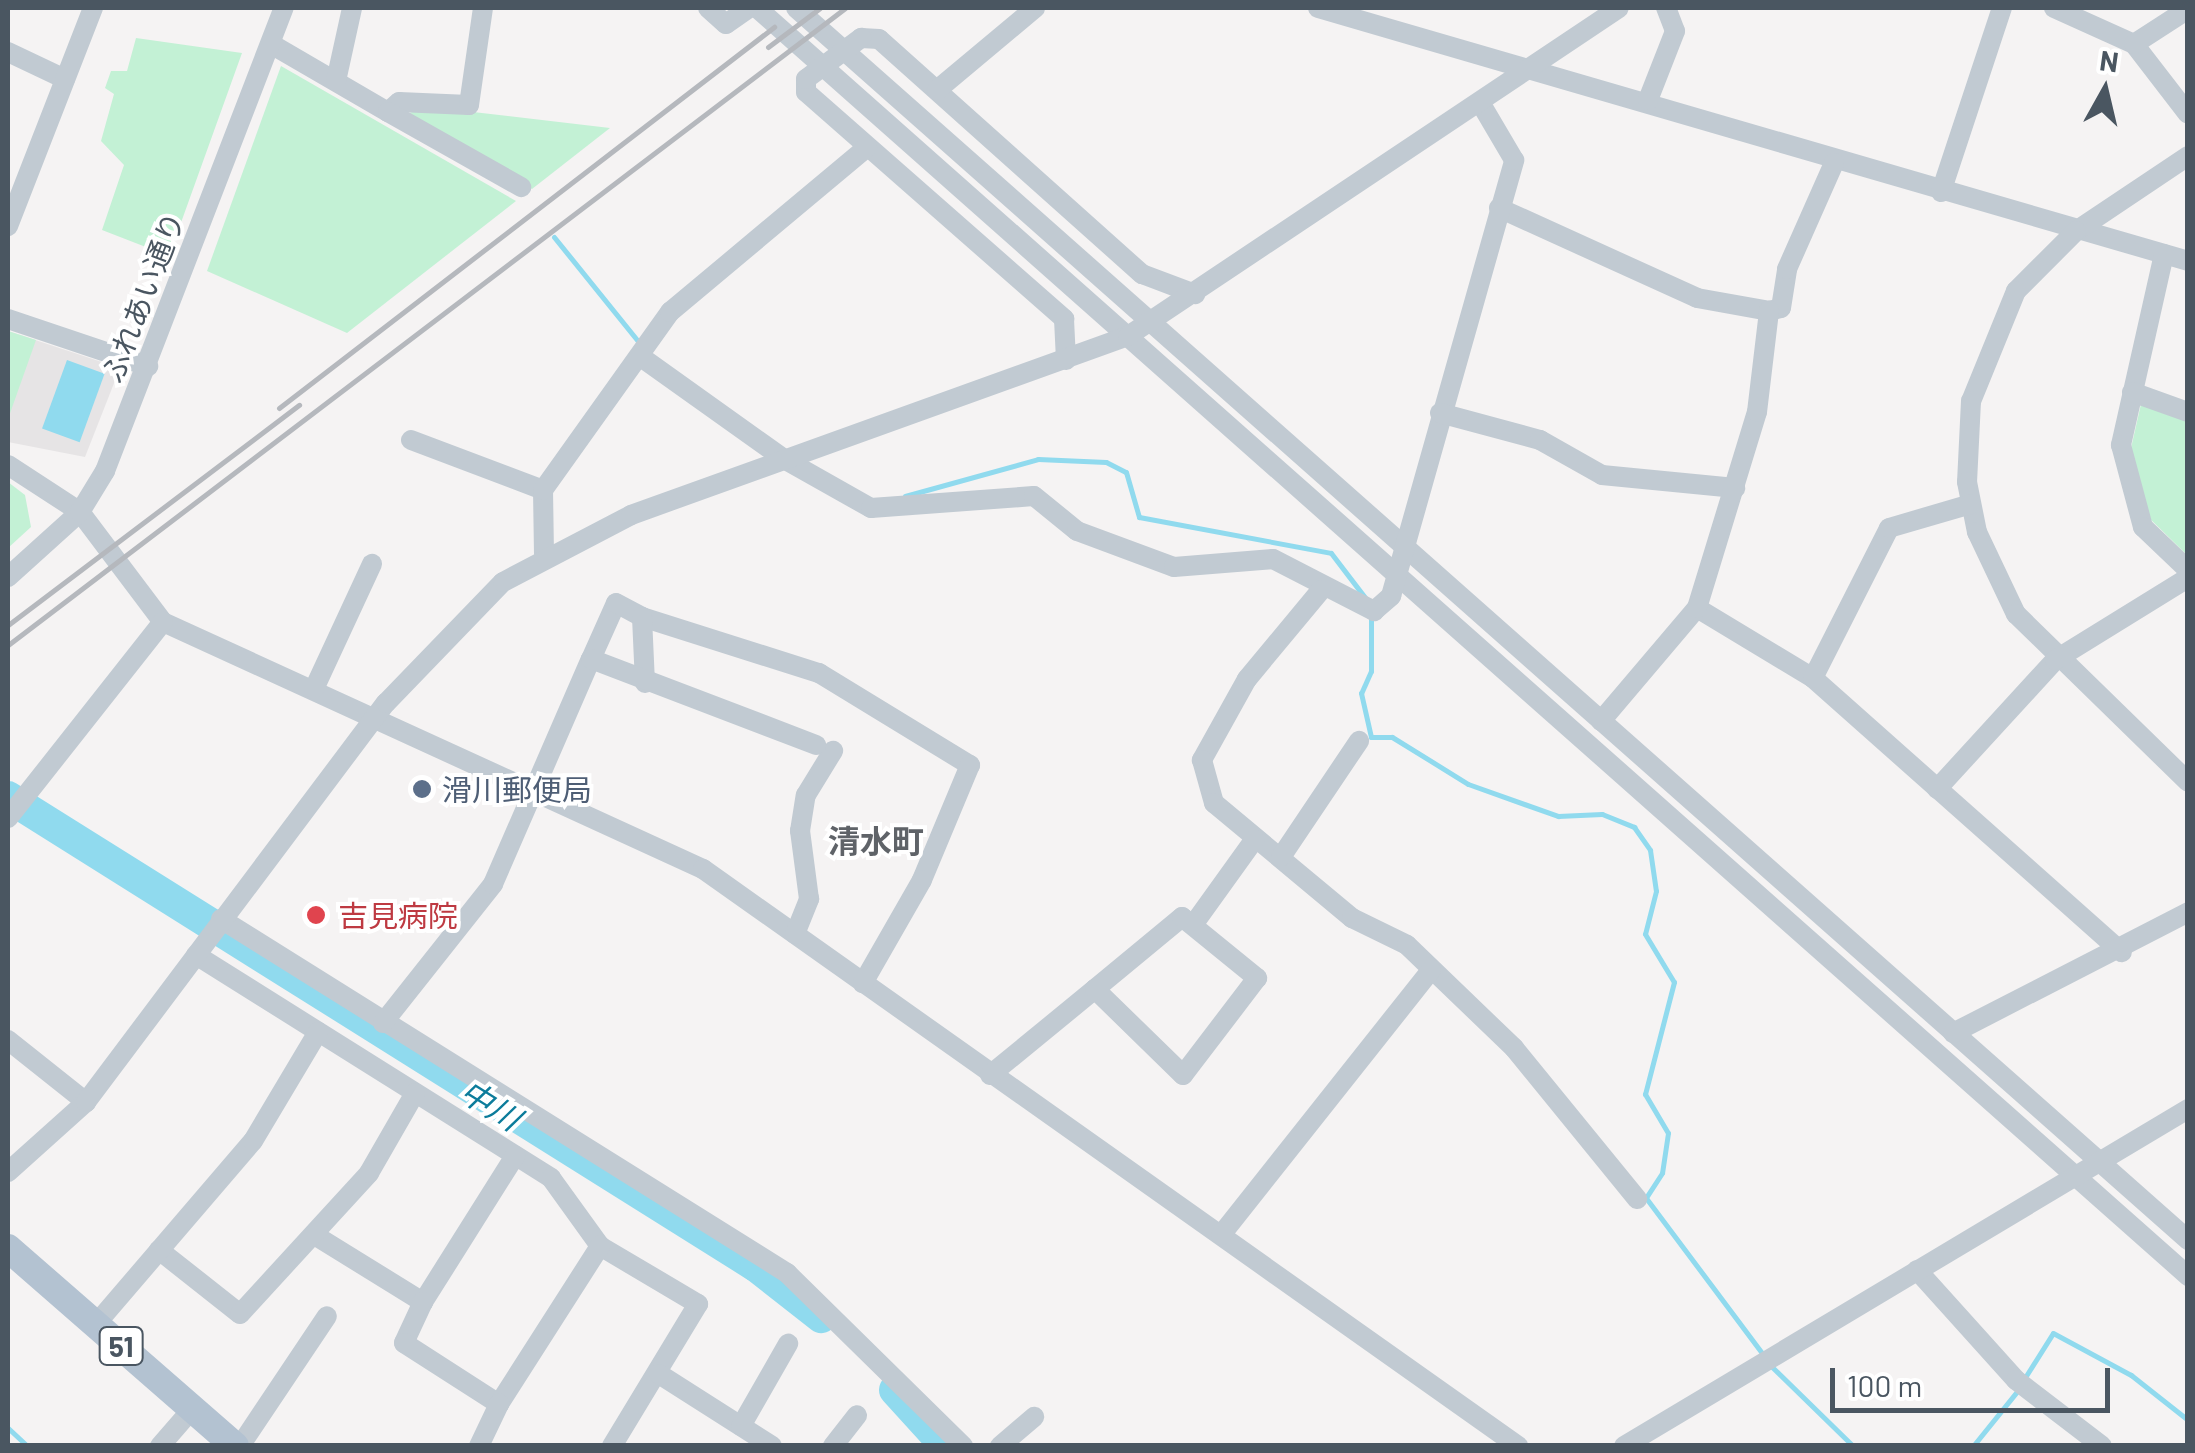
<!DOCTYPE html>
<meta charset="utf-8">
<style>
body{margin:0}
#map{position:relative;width:2195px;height:1453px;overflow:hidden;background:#f5f3f3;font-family:Barlow,"Noto Sans JP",sans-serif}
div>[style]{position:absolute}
.education>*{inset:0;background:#e6e4e5}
.green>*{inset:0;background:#c3f1d5}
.water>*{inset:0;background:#90daee;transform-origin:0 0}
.stream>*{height:5px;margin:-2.5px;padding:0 2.5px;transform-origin:2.5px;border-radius:2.5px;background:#90daee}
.river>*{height:32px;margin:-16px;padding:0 16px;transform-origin:16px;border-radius:16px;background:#90daee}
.minor>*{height:20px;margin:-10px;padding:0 10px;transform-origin:10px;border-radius:10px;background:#c1cad2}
.major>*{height:28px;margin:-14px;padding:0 14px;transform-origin:14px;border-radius:14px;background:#b3c2d1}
.rail>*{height:5px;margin:-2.5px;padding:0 2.5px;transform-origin:2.5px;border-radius:2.5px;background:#b5b8bd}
.minor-bridge>*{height:20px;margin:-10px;padding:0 10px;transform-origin:10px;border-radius:10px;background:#c1cad2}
.dots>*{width:28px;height:28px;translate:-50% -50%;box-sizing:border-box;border:5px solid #fff;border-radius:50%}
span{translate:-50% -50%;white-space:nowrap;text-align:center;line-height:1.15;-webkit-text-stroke:8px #fff;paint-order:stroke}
.shield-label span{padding:2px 8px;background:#fff;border:2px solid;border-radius:8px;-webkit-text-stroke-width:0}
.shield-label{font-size:28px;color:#4a5661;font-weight:700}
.street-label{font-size:30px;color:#4a5661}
.service-label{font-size:30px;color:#4e5e75}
.left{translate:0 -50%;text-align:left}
.health-label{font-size:30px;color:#be3a42}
.neighbourhood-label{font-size:32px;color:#5f6368;font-weight:700}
.water-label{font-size:32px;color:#0c7c9b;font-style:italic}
.frame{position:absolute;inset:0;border:10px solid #4a5661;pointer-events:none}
.north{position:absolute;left:2055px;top:40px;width:100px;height:100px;-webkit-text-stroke:8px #fff;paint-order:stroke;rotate:8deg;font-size:28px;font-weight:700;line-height:40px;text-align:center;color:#4a5661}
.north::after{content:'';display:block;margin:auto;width:35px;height:45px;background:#4a5661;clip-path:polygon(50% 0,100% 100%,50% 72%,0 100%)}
.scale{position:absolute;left:1830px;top:1368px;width:280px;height:45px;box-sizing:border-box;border:5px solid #4a5661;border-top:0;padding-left:12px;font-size:30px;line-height:35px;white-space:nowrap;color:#4a5661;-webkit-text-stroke:8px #fff;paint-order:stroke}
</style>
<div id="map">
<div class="education">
<i style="clip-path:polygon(8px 331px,120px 368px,85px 457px,8px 442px)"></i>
</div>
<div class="green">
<i style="clip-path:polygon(136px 38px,242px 53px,169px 256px,102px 230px,124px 165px,101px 141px,114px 94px,105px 88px,111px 71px,127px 71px)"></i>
<i style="clip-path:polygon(281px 66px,516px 201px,347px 333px,207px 271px)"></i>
<i style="clip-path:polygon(430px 107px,610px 128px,532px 189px,402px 115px)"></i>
<i style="clip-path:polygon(8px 331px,36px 340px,8px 419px)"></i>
<i style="clip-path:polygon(2141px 404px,2187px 420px,2187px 555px,2144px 513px,2129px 457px)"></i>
<i style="clip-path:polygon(8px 482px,25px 495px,31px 527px,8px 548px)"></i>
</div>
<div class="water">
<i style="left:67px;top:360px;width:40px;height:73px;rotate:20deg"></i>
</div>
<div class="stream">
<i style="left:554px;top:237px;width:140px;rotate:51.1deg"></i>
<i style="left:905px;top:496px;width:138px;rotate:-15.5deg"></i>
<i style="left:1038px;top:459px;width:68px;rotate:2.5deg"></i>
<i style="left:1106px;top:462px;width:22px;rotate:27deg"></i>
<i style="left:1126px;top:472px;width:47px;rotate:73.9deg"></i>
<i style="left:1139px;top:517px;width:195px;rotate:10.6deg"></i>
<i style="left:1331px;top:553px;width:58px;rotate:52.7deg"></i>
<i style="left:1371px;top:614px;width:57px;rotate:90deg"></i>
<i style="left:1371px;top:671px;width:24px;rotate:114deg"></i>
<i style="left:1361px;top:693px;width:45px;rotate:77.2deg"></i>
<i style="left:1371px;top:737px;width:21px"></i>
<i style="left:1392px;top:737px;width:89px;rotate:31.7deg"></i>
<i style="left:1468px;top:784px;width:96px;rotate:19.6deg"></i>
<i style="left:1558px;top:816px;width:44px;rotate:-2.6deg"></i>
<i style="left:1602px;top:814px;width:35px;rotate:22deg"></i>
<i style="left:1634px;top:827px;width:28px;rotate:55deg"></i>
<i style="left:1650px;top:850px;width:41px;rotate:81.7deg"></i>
<i style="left:1656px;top:891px;width:44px;rotate:104.3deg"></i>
<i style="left:1645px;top:934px;width:56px;rotate:58.9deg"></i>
<i style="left:1674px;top:982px;width:116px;rotate:104.5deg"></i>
<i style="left:1645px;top:1094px;width:45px;rotate:59.5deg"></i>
<i style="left:1668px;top:1133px;width:40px;rotate:98.5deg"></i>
<i style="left:1662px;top:1173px;width:30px;rotate:123deg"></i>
<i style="left:1646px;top:1198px;width:197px;rotate:53.2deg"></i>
<i style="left:1770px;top:1365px;width:116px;rotate:44.3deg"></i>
<i style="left:2024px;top:1379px;width:54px;rotate:-57.8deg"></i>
<i style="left:2053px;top:1333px;width:89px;rotate:28.3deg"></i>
<i style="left:2131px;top:1375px;width:73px;rotate:38.3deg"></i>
<i style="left:8px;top:1428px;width:26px;rotate:43deg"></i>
<i style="left:1973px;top:1446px;width:73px;rotate:-51.1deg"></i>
</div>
<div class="river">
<i style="left:8px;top:797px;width:883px;rotate:32.09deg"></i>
<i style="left:756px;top:1266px;width:83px;rotate:38.1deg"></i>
<i style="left:895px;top:1390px;width:76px;rotate:47.7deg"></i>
</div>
<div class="minor">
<i style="left:708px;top:8px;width:24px;rotate:42deg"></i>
<i style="left:726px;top:24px;width:28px;rotate:-35deg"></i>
<i style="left:757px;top:8px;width:1912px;rotate:41.54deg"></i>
<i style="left:796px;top:8px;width:1859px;rotate:41.51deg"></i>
<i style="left:1318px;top:8px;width:906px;rotate:16.21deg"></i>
<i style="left:2054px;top:8px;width:88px;rotate:24.2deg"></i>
<i style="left:2134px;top:44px;width:88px;rotate:52.4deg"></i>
<i style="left:861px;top:38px;width:18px;rotate:3deg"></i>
<i style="left:879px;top:39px;width:353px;rotate:41.8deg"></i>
<i style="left:1142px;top:274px;width:57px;rotate:20.7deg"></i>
<i style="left:271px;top:44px;width:135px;rotate:30.2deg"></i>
<i style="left:388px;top:112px;width:15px;rotate:-42deg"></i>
<i style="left:399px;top:102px;width:70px;rotate:2.5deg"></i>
<i style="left:469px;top:105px;width:98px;rotate:-81.8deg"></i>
<i style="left:2134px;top:44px;width:64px;rotate:-32.9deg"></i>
<i style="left:8px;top:52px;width:63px;rotate:25.3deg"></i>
<i style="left:806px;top:79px;width:13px;rotate:90deg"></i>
<i style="left:806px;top:92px;width:344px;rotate:41.3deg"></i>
<i style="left:1064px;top:319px;width:41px;rotate:87.2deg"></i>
<i style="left:336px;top:81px;width:75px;rotate:-77.6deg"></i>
<i style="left:937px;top:90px;width:128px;rotate:-39.9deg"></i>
<i style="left:1648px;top:100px;width:74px;rotate:-68.6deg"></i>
<i style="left:1675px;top:31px;width:25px;rotate:-111deg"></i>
<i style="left:388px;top:112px;width:153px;rotate:29.4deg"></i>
<i style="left:2188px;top:156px;width:135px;rotate:146.2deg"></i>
<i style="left:2076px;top:231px;width:85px;rotate:135deg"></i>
<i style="left:2016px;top:291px;width:119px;rotate:112.2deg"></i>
<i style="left:1971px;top:401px;width:81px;rotate:92.8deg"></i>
<i style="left:1967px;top:482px;width:51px;rotate:78.7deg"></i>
<i style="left:1977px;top:532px;width:91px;rotate:64.6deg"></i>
<i style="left:2016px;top:614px;width:240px;rotate:44.3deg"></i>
<i style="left:1941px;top:192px;width:194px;rotate:-71.7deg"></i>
<i style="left:1499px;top:208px;width:217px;rotate:24.4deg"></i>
<i style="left:1697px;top:298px;width:73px;rotate:10.2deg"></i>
<i style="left:1769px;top:311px;width:12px;rotate:-14deg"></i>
<i style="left:1781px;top:308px;width:39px;rotate:-81deg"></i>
<i style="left:1787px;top:269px;width:116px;rotate:-66.1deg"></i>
<i style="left:8px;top:226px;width:234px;rotate:-68.7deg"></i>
<i style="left:2164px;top:254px;width:196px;rotate:102.7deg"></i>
<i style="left:2121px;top:445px;width:85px;rotate:75deg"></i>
<i style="left:2143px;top:527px;width:62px;rotate:43.7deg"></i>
<i style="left:8px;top:319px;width:148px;rotate:18.6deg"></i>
<i style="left:641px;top:357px;width:176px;rotate:35.5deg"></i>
<i style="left:784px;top:459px;width:100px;rotate:29.4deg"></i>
<i style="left:871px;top:508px;width:163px;rotate:-4.2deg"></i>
<i style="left:1034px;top:496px;width:55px;rotate:39.1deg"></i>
<i style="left:1077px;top:531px;width:103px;rotate:20.4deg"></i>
<i style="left:1174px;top:567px;width:99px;rotate:-4.6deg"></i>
<i style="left:1273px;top:559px;width:114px;rotate:27.2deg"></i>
<i style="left:1374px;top:611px;width:23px;rotate:-41deg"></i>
<i style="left:1391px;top:596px;width:453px;rotate:-74.2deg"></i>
<i style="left:1514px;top:160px;width:65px;rotate:-120.5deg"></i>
<i style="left:2132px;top:392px;width:59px;rotate:19.7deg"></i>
<i style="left:1440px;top:413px;width:104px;rotate:15.1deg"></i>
<i style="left:1540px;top:440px;width:71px;rotate:29.4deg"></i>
<i style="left:1602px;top:475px;width:134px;rotate:5.6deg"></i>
<i style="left:411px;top:440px;width:141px;rotate:20.7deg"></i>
<i style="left:8px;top:465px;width:86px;rotate:33.1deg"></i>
<i style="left:80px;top:512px;width:138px;rotate:53deg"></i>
<i style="left:163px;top:622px;width:594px;rotate:24.58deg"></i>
<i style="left:703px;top:869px;width:999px;rotate:35.3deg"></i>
<i style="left:544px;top:554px;width:64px;rotate:-90.9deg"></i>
<i style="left:543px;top:490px;width:219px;rotate:-54.5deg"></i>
<i style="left:670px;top:312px;width:257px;rotate:-39.9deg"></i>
<i style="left:8px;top:577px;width:97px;rotate:-42.1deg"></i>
<i style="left:80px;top:512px;width:48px;rotate:-58.6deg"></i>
<i style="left:105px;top:471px;width:496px;rotate:-68.9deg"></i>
<i style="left:1321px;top:590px;width:116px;rotate:129.7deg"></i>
<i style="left:1247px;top:679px;width:93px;rotate:119.1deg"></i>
<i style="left:1202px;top:760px;width:45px;rotate:74.4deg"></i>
<i style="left:1214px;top:803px;width:180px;rotate:39.8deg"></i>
<i style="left:1352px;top:918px;width:61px;rotate:26.1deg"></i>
<i style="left:1407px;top:945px;width:149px;rotate:43.9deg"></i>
<i style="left:1514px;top:1048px;width:195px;rotate:50.8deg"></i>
<i style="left:1697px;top:608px;width:135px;rotate:31.1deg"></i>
<i style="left:1813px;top:678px;width:413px;rotate:41.6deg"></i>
<i style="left:642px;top:617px;width:186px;rotate:17.6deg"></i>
<i style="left:819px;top:673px;width:177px;rotate:31.4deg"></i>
<i style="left:970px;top:765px;width:125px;rotate:112.7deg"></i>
<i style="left:922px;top:880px;width:119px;rotate:119.8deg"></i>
<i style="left:591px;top:659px;width:61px;rotate:-65.9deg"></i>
<i style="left:616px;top:603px;width:30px;rotate:28deg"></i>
<i style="left:642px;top:617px;width:66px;rotate:87.4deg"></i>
<i style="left:1813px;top:678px;width:168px;rotate:-63.1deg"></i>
<i style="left:1889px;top:528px;width:85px;rotate:-16.3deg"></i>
<i style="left:314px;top:689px;width:138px;rotate:-65.1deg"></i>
<i style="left:1601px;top:721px;width:148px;rotate:-49.7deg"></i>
<i style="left:1697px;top:608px;width:205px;rotate:-73deg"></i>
<i style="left:1757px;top:412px;width:102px;rotate:-83.2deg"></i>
<i style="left:1937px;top:789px;width:175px;rotate:-47.5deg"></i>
<i style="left:2055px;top:660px;width:156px;rotate:-31.7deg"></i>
<i style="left:8px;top:818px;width:250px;rotate:-51.7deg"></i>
<i style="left:1281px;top:857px;width:140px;rotate:-56.1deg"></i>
<i style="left:221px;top:919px;width:668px;rotate:32.02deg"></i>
<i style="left:787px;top:1273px;width:247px;rotate:44.5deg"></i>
<i style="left:1193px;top:925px;width:105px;rotate:-54.3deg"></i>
<i style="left:795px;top:934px;width:38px;rotate:-68deg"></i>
<i style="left:809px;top:899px;width:69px;rotate:-97.5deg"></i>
<i style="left:800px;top:831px;width:36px;rotate:-81deg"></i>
<i style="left:806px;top:795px;width:52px;rotate:-58.5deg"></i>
<i style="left:196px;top:955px;width:419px;rotate:32.1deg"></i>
<i style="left:551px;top:1178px;width:84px;rotate:54.2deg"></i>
<i style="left:600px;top:1246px;width:114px;rotate:30.6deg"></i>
<i style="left:698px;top:1304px;width:166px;rotate:121.2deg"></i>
<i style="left:383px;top:1023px;width:177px;rotate:-51.6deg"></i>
<i style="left:493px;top:884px;width:245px;rotate:-66.5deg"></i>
<i style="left:591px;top:659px;width:241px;rotate:20.9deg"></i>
<i style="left:1953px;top:1033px;width:264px;rotate:-27.2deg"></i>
<i style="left:8px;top:1040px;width:100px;rotate:38.5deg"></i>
<i style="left:990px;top:1075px;width:136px;rotate:-39.3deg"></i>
<i style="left:1095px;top:989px;width:113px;rotate:-39.6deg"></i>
<i style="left:1182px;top:917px;width:97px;rotate:39.1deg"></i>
<i style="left:1257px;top:978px;width:122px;rotate:127.3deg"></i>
<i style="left:1183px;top:1075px;width:123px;rotate:-135.7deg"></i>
<i style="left:8px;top:1172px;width:105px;rotate:-41.9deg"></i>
<i style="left:86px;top:1102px;width:499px;rotate:-53.1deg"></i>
<i style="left:386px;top:703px;width:168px;rotate:-46deg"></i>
<i style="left:503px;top:582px;width:144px;rotate:-27.6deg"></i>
<i style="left:631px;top:515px;width:528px;rotate:-19.81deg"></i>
<i style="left:1128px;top:336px;width:590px;rotate:-33.74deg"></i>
<i style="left:1221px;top:1235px;width:338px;rotate:-51.6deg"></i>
<i style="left:316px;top:1236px;width:126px;rotate:31.7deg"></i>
<i style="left:423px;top:1302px;width:173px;rotate:-57.8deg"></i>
<i style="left:159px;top:1250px;width:103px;rotate:38.3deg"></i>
<i style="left:240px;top:1314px;width:191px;rotate:-47.5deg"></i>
<i style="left:369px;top:1173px;width:92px;rotate:-60.1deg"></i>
<i style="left:1917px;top:1270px;width:148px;rotate:48deg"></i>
<i style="left:2016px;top:1380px;width:108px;rotate:37.5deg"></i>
<i style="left:423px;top:1302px;width:45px;rotate:114.9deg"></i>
<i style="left:404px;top:1343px;width:113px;rotate:32.7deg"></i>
<i style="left:499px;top:1404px;width:188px;rotate:-57.4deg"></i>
<i style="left:96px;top:1324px;width:241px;rotate:-49.4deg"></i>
<i style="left:253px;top:1141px;width:127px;rotate:-59.2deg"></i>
<i style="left:659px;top:1374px;width:134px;rotate:32.5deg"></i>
<i style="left:741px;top:1426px;width:95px;rotate:-60.2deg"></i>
<i style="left:160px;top:1446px;width:49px;rotate:-49.1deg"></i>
<i style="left:240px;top:1446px;width:156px;rotate:-56.2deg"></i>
<i style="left:479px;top:1446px;width:47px;rotate:-64.5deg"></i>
<i style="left:833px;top:1446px;width:39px;rotate:-52deg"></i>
<i style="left:1000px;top:1446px;width:45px;rotate:-40.5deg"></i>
<i style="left:1624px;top:1446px;width:657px;rotate:-30.86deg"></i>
</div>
<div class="major">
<i style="left:8px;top:1248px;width:301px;rotate:41.1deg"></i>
</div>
<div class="rail">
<i style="left:768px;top:47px;width:65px;rotate:-36.9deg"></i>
<i style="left:279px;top:408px;width:625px;rotate:-37.59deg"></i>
<i style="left:8px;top:625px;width:365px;rotate:-37.1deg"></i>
<i style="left:8px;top:645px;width:1052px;rotate:-37.27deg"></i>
</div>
<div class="minor-bridge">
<i style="left:806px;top:79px;width:69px;rotate:-36.7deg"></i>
</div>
<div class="dots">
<i style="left:422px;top:789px;background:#5c6f8a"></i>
<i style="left:316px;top:915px;background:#e0444e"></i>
</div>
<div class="shield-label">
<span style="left:121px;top:1346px">51</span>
</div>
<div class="street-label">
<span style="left:142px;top:297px;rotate:-69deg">ふれあい通り</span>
</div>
<div class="service-label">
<span class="left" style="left:442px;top:789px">滑川郵便局</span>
</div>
<div class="health-label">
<span class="left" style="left:338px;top:915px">吉見病院</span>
</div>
<div class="neighbourhood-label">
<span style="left:876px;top:840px">清水町</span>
</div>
<div class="water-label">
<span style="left:491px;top:1104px;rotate:32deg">中川</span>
</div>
<div class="frame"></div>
<div class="north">N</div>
<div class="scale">100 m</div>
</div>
